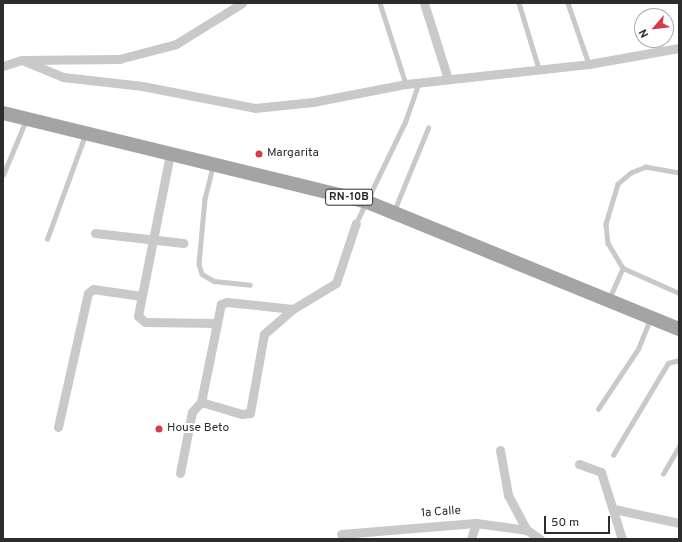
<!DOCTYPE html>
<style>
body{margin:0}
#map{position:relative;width:682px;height:542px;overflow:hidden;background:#fff;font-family:Overpass,sans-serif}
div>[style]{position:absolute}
.lane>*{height:4.5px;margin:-2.25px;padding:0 2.25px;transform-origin:2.25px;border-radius:2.25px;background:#c9c9c9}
.street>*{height:9px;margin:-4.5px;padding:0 4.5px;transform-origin:4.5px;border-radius:4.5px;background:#c9c9c9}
.primary>*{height:14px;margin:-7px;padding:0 7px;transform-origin:7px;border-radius:7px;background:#a4a4a4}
.dots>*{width:11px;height:11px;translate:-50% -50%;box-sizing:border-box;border:2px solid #fff;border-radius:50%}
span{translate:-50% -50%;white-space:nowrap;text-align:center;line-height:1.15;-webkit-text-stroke:4px #fff;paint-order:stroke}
.shield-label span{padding:1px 3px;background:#fff;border:1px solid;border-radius:3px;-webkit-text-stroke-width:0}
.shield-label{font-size:11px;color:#2c2c2c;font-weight:700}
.poi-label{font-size:12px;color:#2c2c2c}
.left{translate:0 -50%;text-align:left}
.street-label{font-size:12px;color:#2c2c2c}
.frame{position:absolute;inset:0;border:4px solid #2c2c2c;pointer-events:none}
.north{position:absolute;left:634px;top:8px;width:40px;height:40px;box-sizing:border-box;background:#fff;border:1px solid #ababab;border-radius:50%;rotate:242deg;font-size:11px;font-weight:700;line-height:16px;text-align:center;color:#2c2c2c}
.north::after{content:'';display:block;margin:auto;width:14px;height:18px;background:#d73a48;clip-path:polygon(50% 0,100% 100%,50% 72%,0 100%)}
.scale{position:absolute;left:544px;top:516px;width:66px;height:18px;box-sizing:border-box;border:2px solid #2c2c2c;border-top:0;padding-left:5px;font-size:12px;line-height:14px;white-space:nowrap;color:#2c2c2c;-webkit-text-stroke:3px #fff;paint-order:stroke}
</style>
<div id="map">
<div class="lane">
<i style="left:380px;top:3px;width:85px;rotate:72.2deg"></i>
<i style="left:519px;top:3px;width:69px;rotate:73.1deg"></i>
<i style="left:568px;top:3px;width:65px;rotate:71deg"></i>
<i style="left:213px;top:167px;width:33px;rotate:104deg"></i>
<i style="left:205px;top:199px;width:65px;rotate:95.3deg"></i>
<i style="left:199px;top:264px;width:10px;rotate:73deg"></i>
<i style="left:202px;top:274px;width:14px;rotate:30deg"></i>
<i style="left:214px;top:281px;width:36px;rotate:6deg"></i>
<i style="left:679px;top:173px;width:34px;rotate:-170deg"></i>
<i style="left:646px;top:167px;width:16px;rotate:158deg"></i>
<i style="left:631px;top:173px;width:17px;rotate:140deg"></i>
<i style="left:618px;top:184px;width:42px;rotate:106.7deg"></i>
<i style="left:606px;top:224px;width:19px;rotate:84deg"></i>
<i style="left:608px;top:243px;width:29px;rotate:59deg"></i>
<i style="left:623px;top:268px;width:61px;rotate:24.1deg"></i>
<i style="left:3px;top:175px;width:60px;rotate:-67.3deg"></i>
<i style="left:394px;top:211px;width:90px;rotate:-67.7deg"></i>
<i style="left:356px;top:223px;width:112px;rotate:-64.1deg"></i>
<i style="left:405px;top:122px;width:42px;rotate:-70.7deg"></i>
<i style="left:47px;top:239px;width:111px;rotate:-69.9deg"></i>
<i style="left:609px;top:299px;width:34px;rotate:-66deg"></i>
<i style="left:598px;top:409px;width:72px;rotate:-56.3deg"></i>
<i style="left:638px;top:349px;width:32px;rotate:-68deg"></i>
<i style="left:613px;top:455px;width:107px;rotate:-59.1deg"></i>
<i style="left:668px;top:363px;width:11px;rotate:-15deg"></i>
<i style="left:663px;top:474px;width:32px;rotate:-60deg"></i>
</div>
<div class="street">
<i style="left:424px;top:3px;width:80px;rotate:72.5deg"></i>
<i style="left:22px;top:60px;width:44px;rotate:22.5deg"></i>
<i style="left:63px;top:77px;width:80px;rotate:6.5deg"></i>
<i style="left:142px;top:86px;width:115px;rotate:11deg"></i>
<i style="left:255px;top:108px;width:58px;rotate:-5.9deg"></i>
<i style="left:313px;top:102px;width:95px;rotate:-11deg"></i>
<i style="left:406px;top:84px;width:184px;rotate:-6.2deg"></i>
<i style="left:589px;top:64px;width:91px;rotate:-10.1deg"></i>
<i style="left:3px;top:66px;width:20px;rotate:-18deg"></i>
<i style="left:22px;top:60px;width:97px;rotate:-0.6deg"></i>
<i style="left:119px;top:59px;width:59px;rotate:-14.7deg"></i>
<i style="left:176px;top:44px;width:78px;rotate:-31.8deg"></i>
<i style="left:170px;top:154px;width:165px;rotate:101.2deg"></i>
<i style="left:138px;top:316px;width:9px;rotate:41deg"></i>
<i style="left:145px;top:322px;width:72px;rotate:0.8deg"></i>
<i style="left:95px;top:233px;width:89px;rotate:6.5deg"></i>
<i style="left:201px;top:402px;width:43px;rotate:16.3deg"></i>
<i style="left:242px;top:414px;width:8px;rotate:-7deg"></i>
<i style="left:250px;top:413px;width:80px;rotate:-80deg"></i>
<i style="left:264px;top:334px;width:38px;rotate:-41deg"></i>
<i style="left:293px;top:309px;width:50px;rotate:-31.2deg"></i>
<i style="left:336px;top:283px;width:63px;rotate:-71.6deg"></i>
<i style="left:58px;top:427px;width:137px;rotate:-77.4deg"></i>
<i style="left:88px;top:293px;width:6px;rotate:-39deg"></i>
<i style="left:93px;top:289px;width:49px;rotate:8.3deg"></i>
<i style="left:500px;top:450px;width:46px;rotate:79.9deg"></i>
<i style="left:508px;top:495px;width:40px;rotate:62deg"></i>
<i style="left:579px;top:464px;width:23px;rotate:20deg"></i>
<i style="left:601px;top:472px;width:70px;rotate:72.6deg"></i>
<i style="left:180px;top:473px;width:62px;rotate:-78.9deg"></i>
<i style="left:192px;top:412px;width:13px;rotate:-48deg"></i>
<i style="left:201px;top:402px;width:100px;rotate:-78.5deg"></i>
<i style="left:221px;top:304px;width:6px;rotate:-18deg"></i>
<i style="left:227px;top:302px;width:66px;rotate:6.1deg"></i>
<i style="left:614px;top:509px;width:66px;rotate:12.2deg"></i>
<i style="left:341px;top:534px;width:135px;rotate:-4.7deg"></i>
<i style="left:476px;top:523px;width:51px;rotate:7.8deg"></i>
<i style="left:527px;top:530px;width:16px;rotate:35deg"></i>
<i style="left:471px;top:539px;width:17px;rotate:-73deg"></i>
</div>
<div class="primary">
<i style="left:3px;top:113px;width:373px;rotate:13.7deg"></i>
<i style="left:365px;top:201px;width:339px;rotate:22.2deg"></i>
</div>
<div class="dots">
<i style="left:259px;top:154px;background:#d73a48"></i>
<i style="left:159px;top:429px;background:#d73a48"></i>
</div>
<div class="shield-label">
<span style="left:349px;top:197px">RN-10B</span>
</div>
<div class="poi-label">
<span class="left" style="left:267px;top:154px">Margarita</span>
<span class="left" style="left:167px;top:429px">House Beto</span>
</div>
<div class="street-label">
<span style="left:441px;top:513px;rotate:-4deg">1a Calle</span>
</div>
<div class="frame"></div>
<div class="north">N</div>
<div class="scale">50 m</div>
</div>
